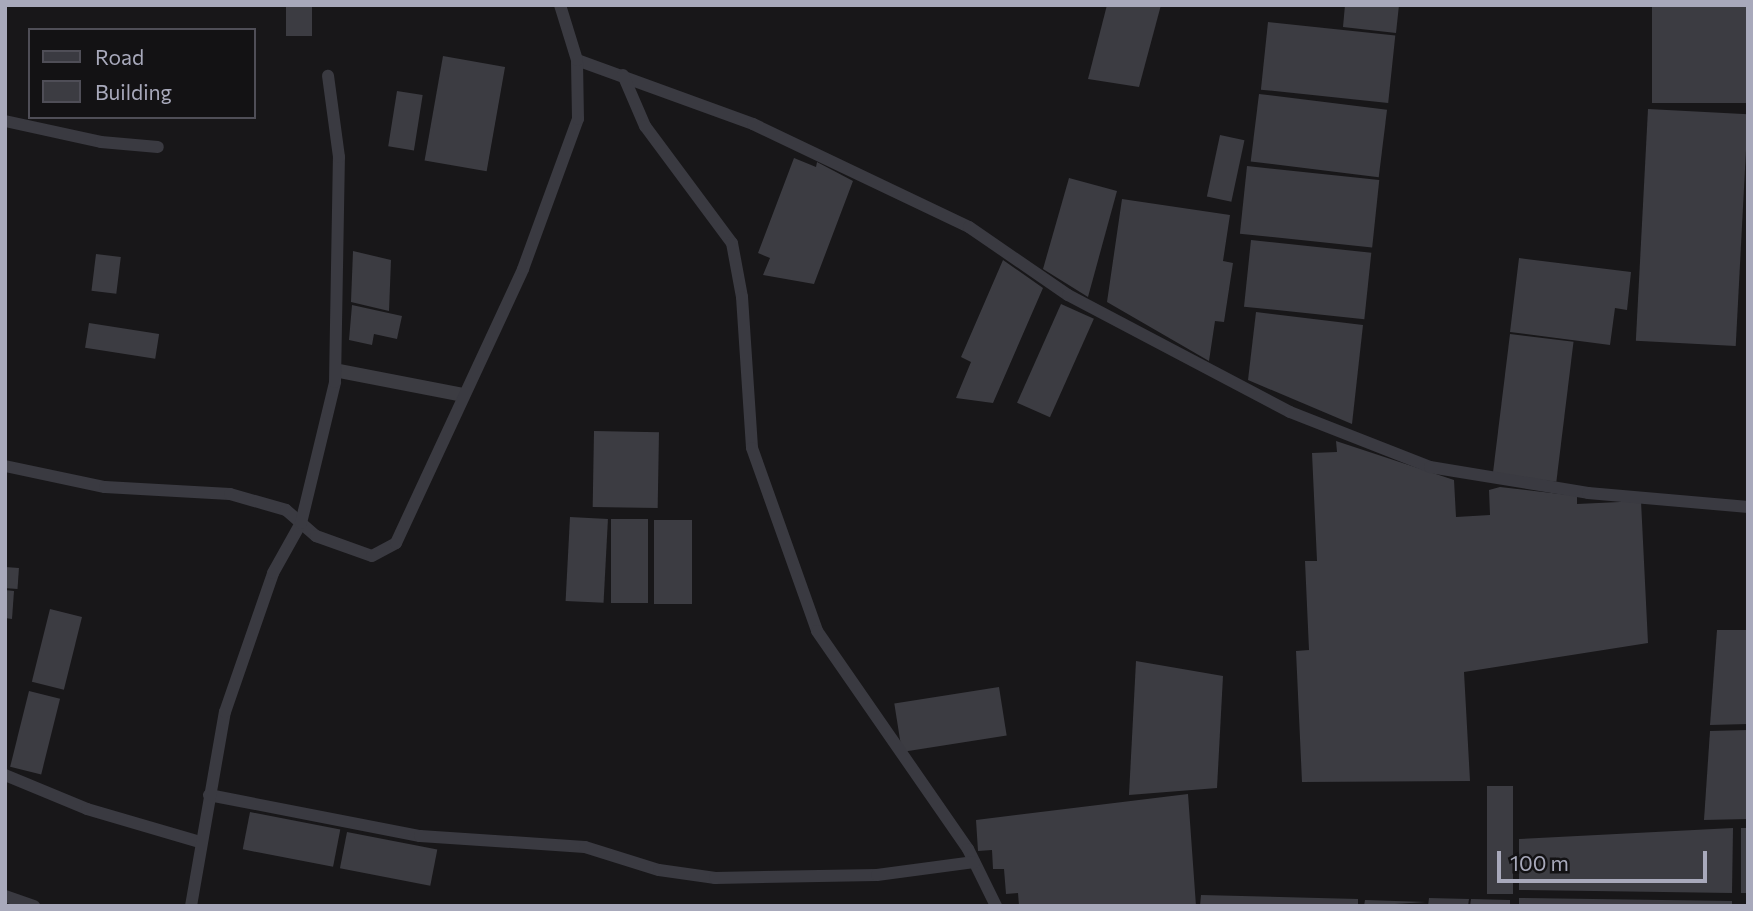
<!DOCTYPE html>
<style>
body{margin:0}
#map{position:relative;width:1753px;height:911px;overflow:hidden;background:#181719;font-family:Commissioner,sans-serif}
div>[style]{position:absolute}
.building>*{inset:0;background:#3c3c42;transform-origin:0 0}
.street>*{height:12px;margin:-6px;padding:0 6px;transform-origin:6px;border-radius:6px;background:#3a3a41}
span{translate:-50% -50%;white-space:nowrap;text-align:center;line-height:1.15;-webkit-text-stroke:7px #131214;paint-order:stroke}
.frame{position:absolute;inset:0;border:7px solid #a8a9bb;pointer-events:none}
.legend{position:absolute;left:28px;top:28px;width:228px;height:91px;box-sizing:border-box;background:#131214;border:2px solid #4f4e57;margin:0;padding:9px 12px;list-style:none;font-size:21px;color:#a8a9bb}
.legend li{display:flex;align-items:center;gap:14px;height:35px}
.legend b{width:35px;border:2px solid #4f4e57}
.scale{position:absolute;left:1497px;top:851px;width:210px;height:32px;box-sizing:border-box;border:4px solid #a8a9bb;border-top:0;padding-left:9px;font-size:21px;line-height:24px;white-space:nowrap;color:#a8a9bb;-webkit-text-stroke:5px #131214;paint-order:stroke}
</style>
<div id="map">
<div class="building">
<i style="left:286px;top:5px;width:26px;height:31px"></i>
<i style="clip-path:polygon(1107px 5px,1161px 5px,1139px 87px,1088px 79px)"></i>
<i style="clip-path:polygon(1345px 5px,1399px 5px,1396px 33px,1343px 27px)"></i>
<i style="left:1652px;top:5px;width:96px;height:98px"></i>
<i style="left:1268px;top:22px;width:128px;height:68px;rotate:6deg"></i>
<i style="left:443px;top:56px;width:63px;height:106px;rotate:10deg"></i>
<i style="left:397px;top:91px;width:26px;height:56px;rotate:9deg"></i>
<i style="left:1259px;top:94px;width:129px;height:68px;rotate:7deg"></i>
<i style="left:1648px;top:109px;width:100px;height:232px;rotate:3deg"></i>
<i style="left:1220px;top:135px;width:25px;height:63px;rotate:12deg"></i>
<i style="clip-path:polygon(794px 158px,816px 167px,817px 162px,853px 181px,814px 284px,763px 275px,770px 258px,758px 253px)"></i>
<i style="left:1247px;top:166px;width:133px;height:68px;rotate:6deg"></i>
<i style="clip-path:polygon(1069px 178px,1117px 191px,1088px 297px,1043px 269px)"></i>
<i style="clip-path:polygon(1122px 199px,1230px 215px,1223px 261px,1233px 263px,1224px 322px,1215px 321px,1209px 361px,1107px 302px)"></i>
<i style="left:1251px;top:240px;width:121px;height:67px;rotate:6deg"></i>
<i style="clip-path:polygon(353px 251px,391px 260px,389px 311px,351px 302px)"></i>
<i style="left:96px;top:254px;width:25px;height:37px;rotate:7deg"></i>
<i style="clip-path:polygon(1519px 258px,1631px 272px,1627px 310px,1615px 308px,1610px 345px,1510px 332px)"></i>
<i style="clip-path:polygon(1003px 260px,1043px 288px,993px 403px,956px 398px,971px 362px,961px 357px)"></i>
<i style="left:1061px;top:304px;width:36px;height:108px;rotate:24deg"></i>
<i style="clip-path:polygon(352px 305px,402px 316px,397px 339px,374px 334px,372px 345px,349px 340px)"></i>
<i style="clip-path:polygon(1256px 312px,1363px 325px,1352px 424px,1248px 380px)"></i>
<i style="left:89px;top:323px;width:71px;height:25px;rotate:9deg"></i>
<i style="left:1510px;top:334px;width:64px;height:141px;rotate:7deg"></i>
<i style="left:340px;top:364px;width:125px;height:14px;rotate:11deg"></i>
<i style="left:594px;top:431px;width:65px;height:76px;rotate:1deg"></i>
<i style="clip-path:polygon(1336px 441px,1454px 480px,1456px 517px,1490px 515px,1489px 490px,1500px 487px,1577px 496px,1577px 504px,1641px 501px,1648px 643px,1464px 672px,1470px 781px,1302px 782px,1296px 651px,1309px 650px,1305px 561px,1317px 561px,1312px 453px,1337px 452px)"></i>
<i style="left:570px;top:517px;width:38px;height:84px;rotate:3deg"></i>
<i style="left:611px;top:519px;width:37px;height:84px"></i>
<i style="left:654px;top:520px;width:38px;height:84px"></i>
<i style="left:5px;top:567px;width:14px;height:21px;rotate:4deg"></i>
<i style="clip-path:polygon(5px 590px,14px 591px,12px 619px,5px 618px)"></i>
<i style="left:50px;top:609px;width:33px;height:75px;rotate:14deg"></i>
<i style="clip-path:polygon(1717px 630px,1748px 630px,1748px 724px,1710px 725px)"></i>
<i style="clip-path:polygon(1136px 661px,1223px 676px,1217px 788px,1129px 795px)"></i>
<i style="left:999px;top:687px;width:49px;height:106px;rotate:81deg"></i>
<i style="left:29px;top:691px;width:32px;height:78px;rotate:14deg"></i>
<i style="clip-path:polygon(1748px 730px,1748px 819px,1704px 820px,1710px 731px)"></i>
<i style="left:1487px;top:786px;width:26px;height:108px"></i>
<i style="clip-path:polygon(1188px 794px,1196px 906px,1019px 906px,1018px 893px,1006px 894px,1004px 869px,993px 869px,992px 850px,978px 851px,976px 820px)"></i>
<i style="left:250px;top:812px;width:92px;height:38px;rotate:11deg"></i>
<i style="clip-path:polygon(1733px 828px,1732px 893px,1519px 890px,1519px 839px)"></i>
<i style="left:1741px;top:828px;width:7px;height:65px"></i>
<i style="left:347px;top:832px;width:92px;height:37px;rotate:11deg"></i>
<i style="clip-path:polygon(1201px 895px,1358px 899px,1358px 906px,1200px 906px)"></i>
<i style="clip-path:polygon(1429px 898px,1469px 899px,1468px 906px,1428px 906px)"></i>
<i style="clip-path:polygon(1519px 898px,1732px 901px,1732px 906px,1519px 906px)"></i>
<i style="clip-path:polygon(1471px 899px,1510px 900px,1510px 906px,1470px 906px)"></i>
<i style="clip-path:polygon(1365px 900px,1426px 902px,1364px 906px)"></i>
</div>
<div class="street">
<i style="left:577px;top:60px;width:187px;rotate:20deg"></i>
<i style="left:753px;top:124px;width:239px;rotate:25.5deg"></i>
<i style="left:969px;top:227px;width:120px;rotate:34.5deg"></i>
<i style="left:1068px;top:295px;width:251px;rotate:27.8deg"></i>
<i style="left:1290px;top:412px;width:150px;rotate:21.4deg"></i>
<i style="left:1430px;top:467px;width:160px;rotate:9.3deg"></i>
<i style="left:1588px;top:493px;width:161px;rotate:5deg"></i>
<i style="left:623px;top:75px;width:56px;rotate:66.7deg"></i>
<i style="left:645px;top:126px;width:146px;rotate:53.4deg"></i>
<i style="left:732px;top:243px;width:55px;rotate:79.5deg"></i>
<i style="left:742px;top:297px;width:151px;rotate:86.2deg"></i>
<i style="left:752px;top:448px;width:194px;rotate:70.4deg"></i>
<i style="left:817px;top:631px;width:265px;rotate:55.3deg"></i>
<i style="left:968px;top:849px;width:64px;rotate:63.8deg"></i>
<i style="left:5px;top:121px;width:98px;rotate:12.3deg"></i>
<i style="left:101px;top:142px;width:57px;rotate:5deg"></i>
<i style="left:5px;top:466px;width:102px;rotate:11.9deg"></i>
<i style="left:105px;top:487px;width:125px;rotate:3.2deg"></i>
<i style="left:230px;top:494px;width:58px;rotate:15.9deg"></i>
<i style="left:286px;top:510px;width:40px;rotate:41deg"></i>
<i style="left:316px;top:536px;width:59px;rotate:19.7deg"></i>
<i style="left:372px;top:556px;width:27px;rotate:-28deg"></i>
<i style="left:396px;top:543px;width:302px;rotate:-65.1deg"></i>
<i style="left:523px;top:269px;width:160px;rotate:-69.9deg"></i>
<i style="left:578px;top:119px;width:59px;rotate:-91deg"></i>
<i style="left:577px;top:60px;width:58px;rotate:-107.2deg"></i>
<i style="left:5px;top:775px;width:89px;rotate:22.5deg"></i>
<i style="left:87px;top:809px;width:118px;rotate:16.3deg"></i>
<i style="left:209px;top:795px;width:215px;rotate:11deg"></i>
<i style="left:420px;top:836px;width:165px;rotate:3.8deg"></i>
<i style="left:585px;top:847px;width:77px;rotate:17.3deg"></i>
<i style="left:659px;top:870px;width:57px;rotate:8.1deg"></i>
<i style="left:715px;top:878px;width:162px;rotate:-1.1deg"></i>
<i style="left:877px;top:875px;width:98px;rotate:-7.6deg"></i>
<i style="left:5px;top:896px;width:31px;rotate:19deg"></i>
<i style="left:191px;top:906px;width:197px;rotate:-80.1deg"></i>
<i style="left:225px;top:712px;width:147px;rotate:-70.9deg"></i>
<i style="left:273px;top:573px;width:57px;rotate:-60.8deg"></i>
<i style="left:301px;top:523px;width:145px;rotate:-76.4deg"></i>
<i style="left:335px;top:382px;width:225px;rotate:-89deg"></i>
<i style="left:339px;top:157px;width:82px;rotate:-97.7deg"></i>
</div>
<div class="frame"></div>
<ul class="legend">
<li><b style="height:9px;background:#3a3a41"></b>Road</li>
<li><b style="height:19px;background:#3c3c42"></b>Building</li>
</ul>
<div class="scale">100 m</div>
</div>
